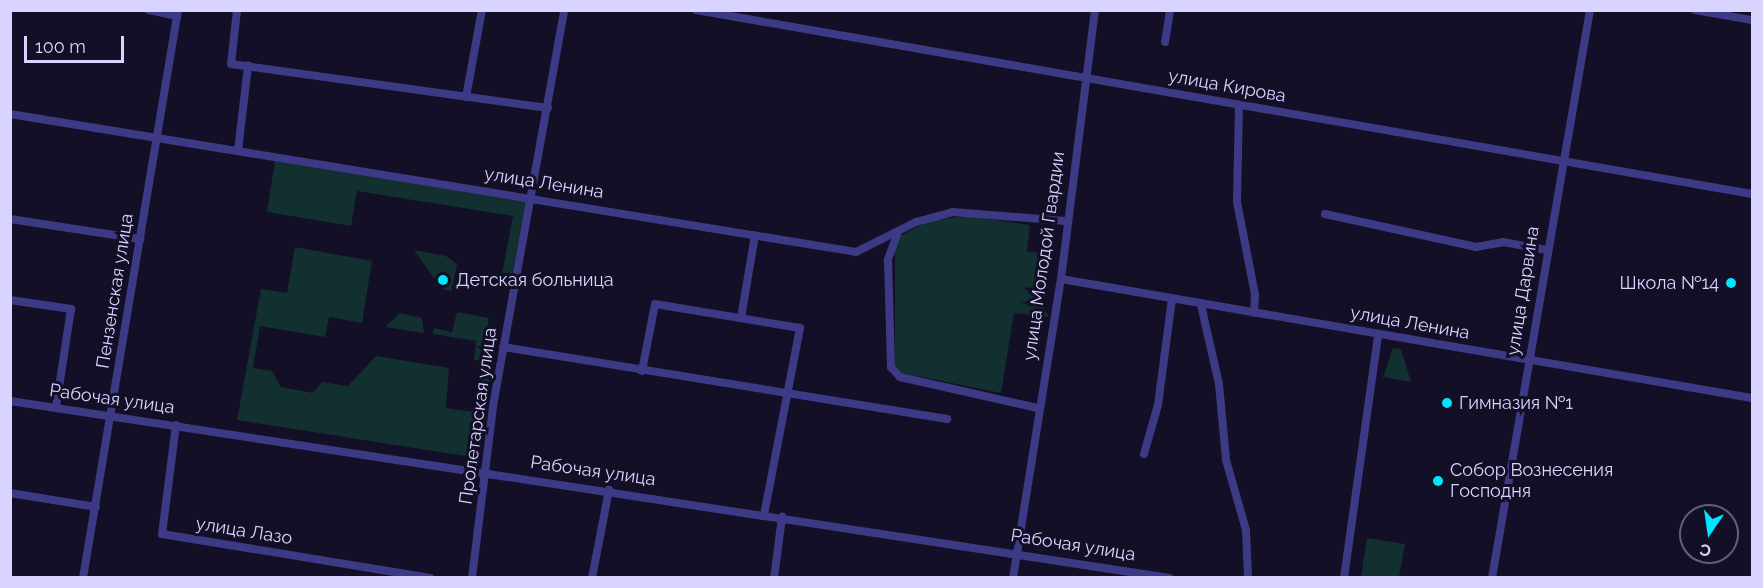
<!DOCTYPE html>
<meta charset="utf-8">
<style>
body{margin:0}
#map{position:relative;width:1763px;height:588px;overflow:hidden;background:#130f26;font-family:Raleway,sans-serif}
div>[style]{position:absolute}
.green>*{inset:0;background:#12302f}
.minor>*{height:8px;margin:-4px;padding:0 4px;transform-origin:4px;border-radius:4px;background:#3d3a85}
.dots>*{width:16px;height:16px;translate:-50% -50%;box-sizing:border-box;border:3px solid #130f26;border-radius:50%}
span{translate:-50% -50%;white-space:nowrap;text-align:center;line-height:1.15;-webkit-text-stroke:6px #130f26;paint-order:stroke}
.street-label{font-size:18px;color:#d9d4ff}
.poi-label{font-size:18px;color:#d9d4ff}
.left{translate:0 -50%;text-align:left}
.right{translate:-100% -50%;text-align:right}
.frame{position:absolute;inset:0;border:12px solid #d9d4ff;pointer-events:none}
.north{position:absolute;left:1679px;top:504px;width:60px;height:60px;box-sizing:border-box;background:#130f26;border:2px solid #625e7d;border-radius:50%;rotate:193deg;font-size:16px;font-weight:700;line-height:24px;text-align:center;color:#d9d4ff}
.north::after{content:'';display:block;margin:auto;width:21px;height:27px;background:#00e5ff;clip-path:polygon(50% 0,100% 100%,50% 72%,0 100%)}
.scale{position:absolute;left:24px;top:36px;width:100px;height:27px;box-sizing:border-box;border:3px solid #d9d4ff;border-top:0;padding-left:8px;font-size:18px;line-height:21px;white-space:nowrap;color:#d9d4ff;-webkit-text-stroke:4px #130f26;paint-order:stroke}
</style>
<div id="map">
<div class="green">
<i style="clip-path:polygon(275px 161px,526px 202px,512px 275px,502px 274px,513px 216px,357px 191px,351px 226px,267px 212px)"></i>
<i style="clip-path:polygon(967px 216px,1030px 225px,1027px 251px,1049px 255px,1040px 301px,1049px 317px,1014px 313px,1001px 393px,902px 373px,895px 365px,895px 246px,900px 236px,928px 221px)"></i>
<i style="clip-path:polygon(295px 247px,372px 261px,362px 323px,329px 317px,325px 337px,260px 326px,253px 368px,272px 371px,281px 387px,313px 393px,322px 382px,348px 386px,376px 356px,449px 368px,446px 408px,475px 412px,482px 373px,492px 375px,478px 458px,237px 420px,261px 289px,287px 293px)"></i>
<i style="clip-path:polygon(414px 250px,446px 256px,457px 264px,451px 292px,441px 288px)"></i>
<i style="clip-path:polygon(457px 312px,489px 318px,481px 361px,474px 360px,476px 341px,433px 334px,434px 328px,452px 332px)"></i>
<i style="clip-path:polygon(400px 313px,422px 318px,424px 333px,385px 327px)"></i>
<i style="clip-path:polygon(1393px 348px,1401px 349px,1411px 382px,1383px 377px)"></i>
<i style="clip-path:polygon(1367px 538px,1405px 544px,1399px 577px,1361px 577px)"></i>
</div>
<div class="minor">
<i style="left:149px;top:10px;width:29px;rotate:12deg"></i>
<i style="left:237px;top:10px;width:54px;rotate:96.3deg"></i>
<i style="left:231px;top:64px;width:320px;rotate:7.9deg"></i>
<i style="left:696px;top:10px;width:1072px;rotate:9.88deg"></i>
<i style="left:1695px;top:10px;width:58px;rotate:10deg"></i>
<i style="left:1165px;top:42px;width:32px;rotate:-81deg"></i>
<i style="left:466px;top:97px;width:88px;rotate:-79.6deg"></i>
<i style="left:1239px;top:105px;width:97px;rotate:91.2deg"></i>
<i style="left:1237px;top:202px;width:95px;rotate:79deg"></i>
<i style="left:1255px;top:295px;width:18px;rotate:93deg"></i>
<i style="left:10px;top:114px;width:857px;rotate:9.26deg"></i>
<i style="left:856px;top:252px;width:67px;rotate:-26.6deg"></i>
<i style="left:916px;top:222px;width:38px;rotate:-15deg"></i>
<i style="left:953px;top:212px;width:112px;rotate:4.6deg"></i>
<i style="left:238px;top:151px;width:86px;rotate:-83.3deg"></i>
<i style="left:1325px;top:214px;width:155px;rotate:12.3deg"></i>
<i style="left:1476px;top:247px;width:27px;rotate:-10deg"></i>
<i style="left:1503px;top:242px;width:44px;rotate:10.5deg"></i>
<i style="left:10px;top:219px;width:132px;rotate:8.7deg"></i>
<i style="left:898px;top:232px;width:30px;rotate:110deg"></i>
<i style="left:888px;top:260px;width:107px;rotate:88.4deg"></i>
<i style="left:891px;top:367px;width:13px;rotate:48deg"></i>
<i style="left:900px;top:377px;width:141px;rotate:12.7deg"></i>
<i style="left:1061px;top:279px;width:701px;rotate:9.77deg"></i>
<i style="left:10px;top:300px;width:62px;rotate:8.4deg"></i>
<i style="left:71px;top:309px;width:99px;rotate:98.7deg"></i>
<i style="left:1201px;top:305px;width:81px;rotate:77.2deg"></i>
<i style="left:1219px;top:384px;width:76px;rotate:84.7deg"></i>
<i style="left:1226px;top:460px;width:73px;rotate:74.1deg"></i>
<i style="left:1246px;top:530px;width:48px;rotate:87.6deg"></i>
<i style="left:741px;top:318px;width:84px;rotate:-80.4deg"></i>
<i style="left:503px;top:347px;width:450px;rotate:9.2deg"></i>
<i style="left:642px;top:371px;width:68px;rotate:-79deg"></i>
<i style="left:655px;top:304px;width:147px;rotate:9.4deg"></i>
<i style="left:800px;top:328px;width:190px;rotate:100.9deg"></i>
<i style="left:10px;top:401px;width:1173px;rotate:8.68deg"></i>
<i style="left:176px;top:425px;width:110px;rotate:97.3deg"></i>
<i style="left:162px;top:534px;width:272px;rotate:9.3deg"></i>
<i style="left:1144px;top:454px;width:51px;rotate:-74.1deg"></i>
<i style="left:1158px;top:405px;width:107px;rotate:-82.5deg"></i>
<i style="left:10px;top:493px;width:87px;rotate:9.2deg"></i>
<i style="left:83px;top:578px;width:576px;rotate:-80.5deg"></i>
<i style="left:472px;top:578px;width:173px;rotate:-83deg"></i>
<i style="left:493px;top:406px;width:402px;rotate:-79.8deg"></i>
<i style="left:592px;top:578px;width:90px;rotate:-79.1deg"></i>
<i style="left:774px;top:578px;width:62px;rotate:-82.5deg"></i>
<i style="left:1013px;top:578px;width:303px;rotate:-80.9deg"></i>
<i style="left:1061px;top:279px;width:271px;rotate:-82.8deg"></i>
<i style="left:1344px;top:578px;width:245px;rotate:-82deg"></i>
<i style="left:1492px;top:578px;width:576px;rotate:-80.21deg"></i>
</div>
<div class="dots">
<i style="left:443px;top:280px;background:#00e5ff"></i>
<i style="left:1731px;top:283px;background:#00e5ff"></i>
<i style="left:1447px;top:403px;background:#00e5ff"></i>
<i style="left:1438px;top:481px;background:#00e5ff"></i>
</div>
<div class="street-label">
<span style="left:1227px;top:86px;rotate:10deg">улица Кирова</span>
<span style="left:544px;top:183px;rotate:9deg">улица Ленина</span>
<span style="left:1044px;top:256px;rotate:-82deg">улица Молодой Гвардии</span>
<span style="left:115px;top:291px;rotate:-81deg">Пензенская улица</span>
<span style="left:1523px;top:291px;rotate:-81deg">улица Дарвина</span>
<span style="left:1410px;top:323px;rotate:10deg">улица Ленина</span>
<span style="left:112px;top:399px;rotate:8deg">Рабочая улица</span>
<span style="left:478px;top:416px;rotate:-82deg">Пролетарская улица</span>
<span style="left:593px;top:471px;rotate:8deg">Рабочая улица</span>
<span style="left:244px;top:531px;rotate:9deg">улица Лазо</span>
<span style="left:1073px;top:545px;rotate:9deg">Рабочая улица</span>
</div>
<div class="poi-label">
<span class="left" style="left:456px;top:280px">Детская больница</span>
<span class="right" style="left:1719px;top:283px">Школа №14</span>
<span class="left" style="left:1459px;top:403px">Гимназия №1</span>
<span class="left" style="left:1450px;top:481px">Собор Вознесения<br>Господня</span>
</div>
<div class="frame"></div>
<div class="north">С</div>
<div class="scale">100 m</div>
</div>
